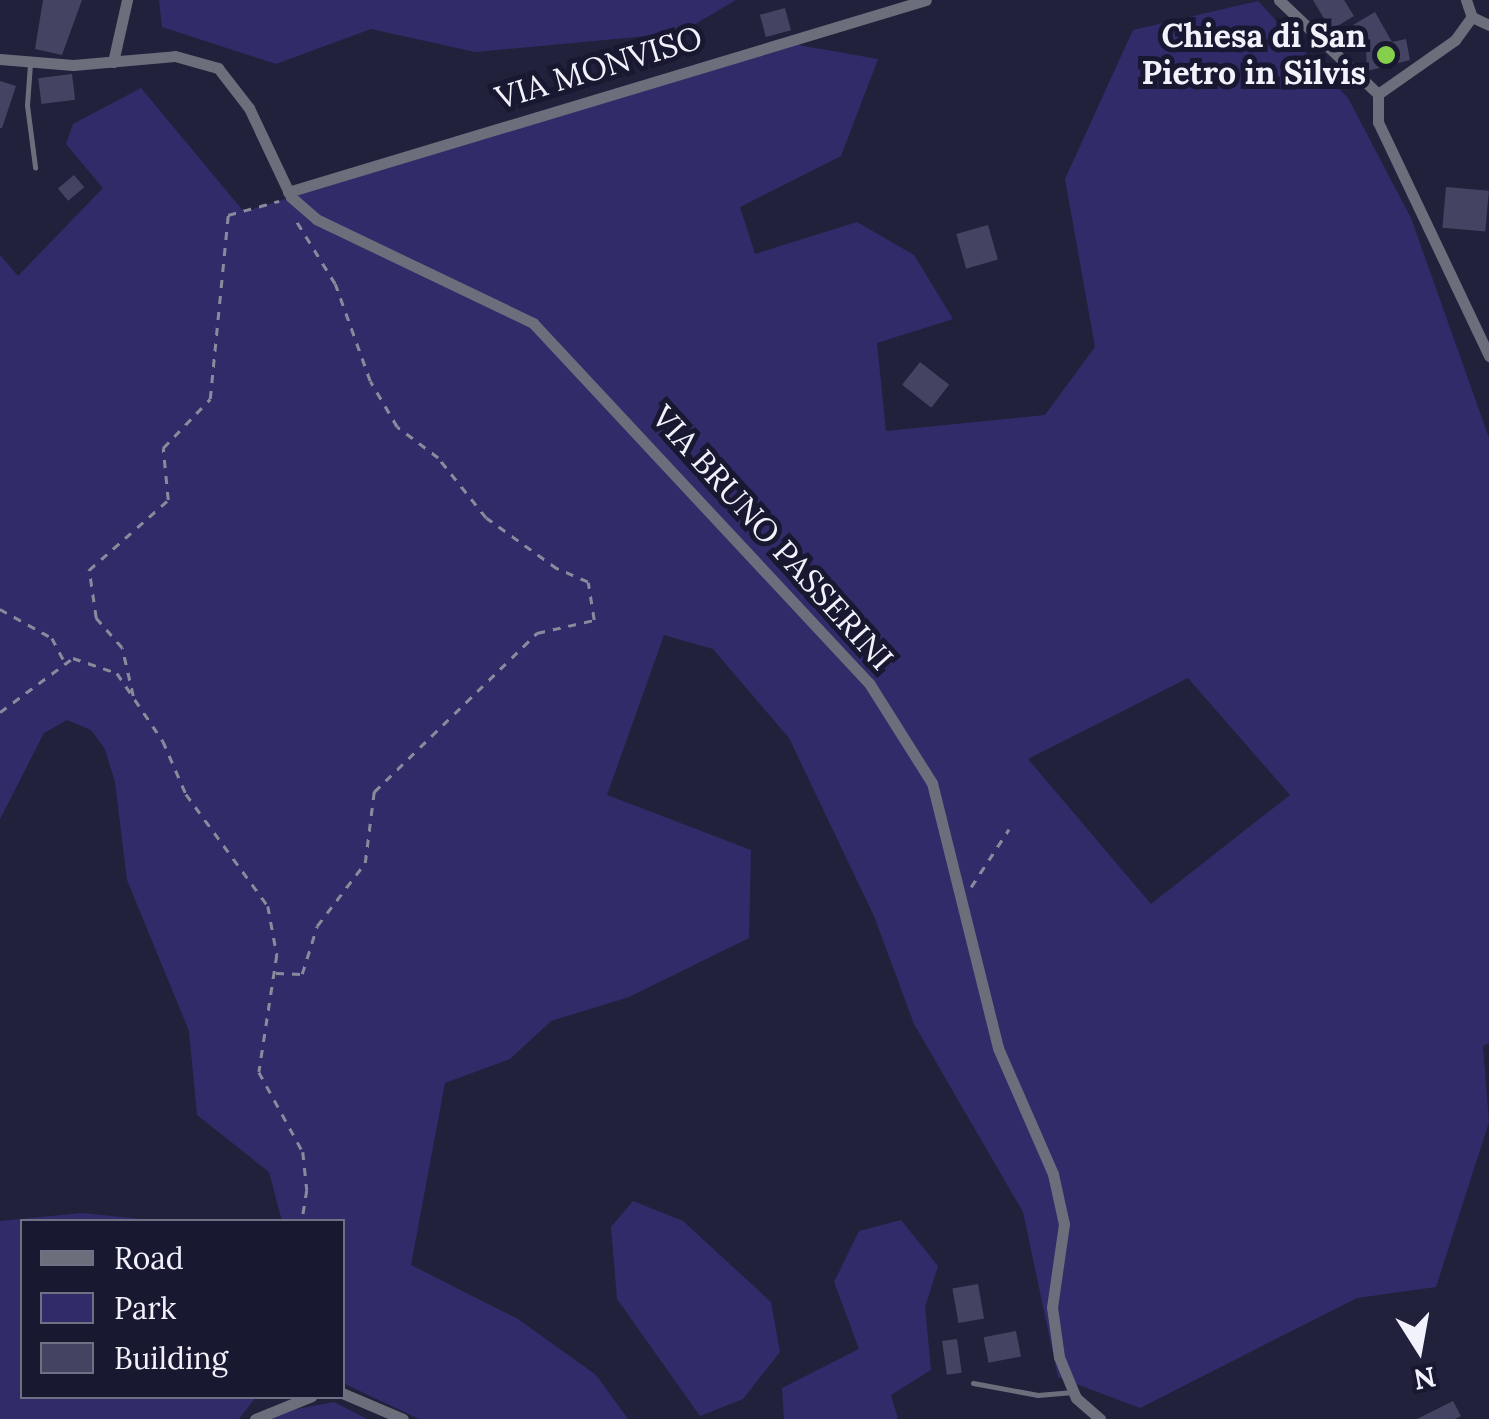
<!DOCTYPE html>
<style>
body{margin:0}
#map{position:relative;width:1489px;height:1419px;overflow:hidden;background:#22213c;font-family:Lora,serif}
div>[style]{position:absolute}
.green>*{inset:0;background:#322b69}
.building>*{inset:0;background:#444462;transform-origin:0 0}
.path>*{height:2.5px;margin-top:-1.25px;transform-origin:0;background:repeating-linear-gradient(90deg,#8a8a9d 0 8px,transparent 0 16px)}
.lane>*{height:5px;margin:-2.5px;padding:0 2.5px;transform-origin:2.5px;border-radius:2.5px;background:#6d6e7c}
.street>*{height:11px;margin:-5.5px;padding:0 5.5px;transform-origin:5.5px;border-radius:5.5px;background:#6d6e7c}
.dots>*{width:28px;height:28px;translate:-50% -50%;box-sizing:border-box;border:5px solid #191831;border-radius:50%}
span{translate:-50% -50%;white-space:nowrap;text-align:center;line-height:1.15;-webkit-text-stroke:10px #191831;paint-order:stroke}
.poi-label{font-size:32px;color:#f2f2fd;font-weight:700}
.right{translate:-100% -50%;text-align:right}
.street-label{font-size:32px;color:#f2f2fd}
.legend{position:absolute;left:20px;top:1219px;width:325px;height:180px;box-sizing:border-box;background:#191831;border:2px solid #706f83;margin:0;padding:12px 18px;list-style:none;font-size:30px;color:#f2f2fd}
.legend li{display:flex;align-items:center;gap:20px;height:50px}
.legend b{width:50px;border:2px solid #706f83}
.north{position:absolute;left:1369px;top:1299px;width:100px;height:100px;-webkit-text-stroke:8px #191831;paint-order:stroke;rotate:169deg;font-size:28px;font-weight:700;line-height:40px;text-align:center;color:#f2f2fd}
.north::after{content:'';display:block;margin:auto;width:35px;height:45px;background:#f2f2fd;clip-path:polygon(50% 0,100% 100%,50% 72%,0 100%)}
</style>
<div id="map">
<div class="green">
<i style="clip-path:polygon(159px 0,736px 0,680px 33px,475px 52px,371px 29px,276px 64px,162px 27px)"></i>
<i style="clip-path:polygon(evenodd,1258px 1px,1348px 98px,1411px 218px,1489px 438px,1489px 1043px,1483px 1046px,1489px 1122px,1436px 1287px,1357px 1298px,1140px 1408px,1058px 1377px,1023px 1212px,914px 1024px,874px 916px,789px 738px,713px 649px,664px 635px,607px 795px,751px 850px,749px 938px,629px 997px,551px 1021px,510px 1059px,445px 1083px,411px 1265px,518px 1319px,596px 1375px,628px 1419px,419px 1419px,343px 1383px,342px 1222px,282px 1221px,269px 1172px,197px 1115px,189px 1031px,127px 880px,115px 782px,105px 749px,91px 730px,67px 720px,44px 733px,0 819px,0 255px,18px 276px,103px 188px,66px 144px,73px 124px,141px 88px,244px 212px,781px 42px,878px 59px,841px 156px,740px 207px,755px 254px,857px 222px,914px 255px,953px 319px,877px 343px,886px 431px,1045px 415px,1095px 347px,1065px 179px,1133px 30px,1258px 1px,1188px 678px,1290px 795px,1151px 904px,1028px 759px,1188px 678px)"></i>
<i style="clip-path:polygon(633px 1201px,683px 1221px,771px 1302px,780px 1352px,743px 1399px,700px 1416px,617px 1299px,611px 1227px)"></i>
<i style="clip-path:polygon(82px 1213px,161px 1221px,22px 1222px,22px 1396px,256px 1397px,239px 1419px,0 1419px,0 1221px)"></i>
<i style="clip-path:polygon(901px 1220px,938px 1266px,925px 1307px,931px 1370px,891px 1395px,898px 1419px,784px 1419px,782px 1388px,859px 1349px,834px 1282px,859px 1231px)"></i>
<i style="clip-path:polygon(334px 1402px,367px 1419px,258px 1419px,261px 1416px)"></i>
</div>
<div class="building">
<i style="clip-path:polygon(43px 0,82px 0,62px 55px,35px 49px)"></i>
<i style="clip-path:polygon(1313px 0,1344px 0,1354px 16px,1331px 30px)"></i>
<i style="left:785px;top:8px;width:23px;height:26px;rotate:75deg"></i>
<i style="clip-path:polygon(1375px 12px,1392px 42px,1406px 39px,1410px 60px,1367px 71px,1366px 48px,1353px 25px)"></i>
<i style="left:72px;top:74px;width:26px;height:34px;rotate:83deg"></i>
<i style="clip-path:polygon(0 81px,16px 86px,2px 128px,0 128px)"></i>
<i style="left:74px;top:175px;width:16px;height:21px;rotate:50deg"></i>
<i style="left:1446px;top:187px;width:43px;height:41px;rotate:5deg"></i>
<i style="left:988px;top:225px;width:36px;height:33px;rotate:74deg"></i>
<i style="left:920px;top:362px;width:37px;height:29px;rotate:38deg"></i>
<i style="left:978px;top:1284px;width:35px;height:26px;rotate:80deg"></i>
<i style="left:1016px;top:1331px;width:26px;height:33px;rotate:79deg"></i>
<i style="left:957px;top:1339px;width:34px;height:15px;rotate:82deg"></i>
<i style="clip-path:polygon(1453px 1401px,1461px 1416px,1455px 1419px,1417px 1419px)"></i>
</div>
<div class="path">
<i style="left:0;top:609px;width:60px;rotate:29.1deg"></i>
<i style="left:52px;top:638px;width:27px;rotate:62deg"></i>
<i style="left:133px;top:696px;width:49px;rotate:-102.9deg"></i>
<i style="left:122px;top:648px;width:40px;rotate:-131deg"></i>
<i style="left:96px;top:618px;width:49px;rotate:-98.3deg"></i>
<i style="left:89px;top:570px;width:106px;rotate:-41.5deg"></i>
<i style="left:168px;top:500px;width:52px;rotate:-95.5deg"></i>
<i style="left:163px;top:448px;width:68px;rotate:-46.2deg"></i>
<i style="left:210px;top:399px;width:185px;rotate:-84.4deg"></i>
<i style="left:228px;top:215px;width:53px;rotate:-15.4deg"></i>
<i style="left:0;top:712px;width:91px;rotate:-36.5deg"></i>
<i style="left:73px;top:658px;width:46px;rotate:18.8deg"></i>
<i style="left:117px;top:673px;width:82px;rotate:55.9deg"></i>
<i style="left:163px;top:741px;width:58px;rotate:66.5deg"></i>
<i style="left:186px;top:794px;width:139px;rotate:53.8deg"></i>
<i style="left:268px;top:906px;width:50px;rotate:79.6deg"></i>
<i style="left:277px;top:955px;width:118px;rotate:98.7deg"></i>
<i style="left:259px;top:1072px;width:91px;rotate:61.2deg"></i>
<i style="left:303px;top:1152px;width:38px;rotate:84deg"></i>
<i style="left:307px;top:1190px;width:32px;rotate:99deg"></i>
<i style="left:971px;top:887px;width:69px;rotate:-56.8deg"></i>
<i style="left:276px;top:973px;width:26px;rotate:2deg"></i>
<i style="left:302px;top:974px;width:50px;rotate:-72.6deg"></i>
<i style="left:317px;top:926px;width:79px;rotate:-52.7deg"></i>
<i style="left:365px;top:863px;width:72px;rotate:-82.8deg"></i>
<i style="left:374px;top:792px;width:228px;rotate:-44.3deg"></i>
<i style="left:537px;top:633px;width:58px;rotate:-12.8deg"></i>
<i style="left:594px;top:620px;width:38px;rotate:-99deg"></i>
<i style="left:588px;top:582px;width:34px;rotate:-157deg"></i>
<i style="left:557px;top:569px;width:87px;rotate:-144.3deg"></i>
<i style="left:486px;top:518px;width:77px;rotate:-128.7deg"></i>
<i style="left:438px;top:458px;width:51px;rotate:-142.9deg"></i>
<i style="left:397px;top:427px;width:53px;rotate:-120.4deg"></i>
<i style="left:370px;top:381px;width:103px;rotate:-109.8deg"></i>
<i style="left:335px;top:284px;width:78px;rotate:-121.8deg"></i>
</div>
<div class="lane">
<i style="left:30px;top:64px;width:41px;rotate:94.2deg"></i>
<i style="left:27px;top:105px;width:63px;rotate:82.6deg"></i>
<i style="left:973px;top:1383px;width:66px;rotate:10.5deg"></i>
<i style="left:1038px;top:1395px;width:35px;rotate:-5deg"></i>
</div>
<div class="street">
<i style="left:1279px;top:0;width:137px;rotate:43.5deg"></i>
<i style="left:1466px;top:0;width:18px;rotate:71deg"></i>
<i style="left:1472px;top:17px;width:19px;rotate:25deg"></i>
<i style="left:0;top:59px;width:73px;rotate:4.7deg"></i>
<i style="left:73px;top:65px;width:102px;rotate:-5deg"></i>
<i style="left:175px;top:56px;width:45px;rotate:15.6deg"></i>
<i style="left:218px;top:68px;width:51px;rotate:52.2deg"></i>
<i style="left:249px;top:108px;width:98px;rotate:64.7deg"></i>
<i style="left:291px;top:197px;width:33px;rotate:41deg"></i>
<i style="left:316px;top:219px;width:241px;rotate:25.6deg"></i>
<i style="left:533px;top:323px;width:492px;rotate:47deg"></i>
<i style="left:869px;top:683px;width:118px;rotate:57.8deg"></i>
<i style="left:932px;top:783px;width:273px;rotate:76deg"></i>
<i style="left:998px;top:1048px;width:137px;rotate:66.4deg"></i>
<i style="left:1053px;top:1174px;width:51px;rotate:77.6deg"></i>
<i style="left:1064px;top:1224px;width:84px;rotate:98.2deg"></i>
<i style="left:1052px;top:1307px;width:50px;rotate:82deg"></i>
<i style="left:1059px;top:1357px;width:44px;rotate:67.5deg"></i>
<i style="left:1076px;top:1398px;width:32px;rotate:41deg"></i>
<i style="left:113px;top:62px;width:64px;rotate:-77.3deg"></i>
<i style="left:1378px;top:94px;width:28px;rotate:90deg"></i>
<i style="left:1378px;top:122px;width:259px;rotate:64.6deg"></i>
<i style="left:1378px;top:94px;width:94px;rotate:-35deg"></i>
<i style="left:1455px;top:40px;width:29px;rotate:-54deg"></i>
<i style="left:288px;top:192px;width:666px;rotate:-16.75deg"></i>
<i style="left:342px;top:1393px;width:66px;rotate:23.1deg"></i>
<i style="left:255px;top:1419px;width:61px;rotate:-22deg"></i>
</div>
<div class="dots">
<i style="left:1386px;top:55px;background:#85cf4d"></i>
</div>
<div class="poi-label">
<span class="right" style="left:1366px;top:55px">Chiesa di San<br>Pietro in Silvis</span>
</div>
<div class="street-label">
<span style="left:599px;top:68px;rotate:-17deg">VIA MONVISO</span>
<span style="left:772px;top:538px;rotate:48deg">VIA BRUNO PASSERINI</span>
</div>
<ul class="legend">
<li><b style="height:12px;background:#6d6e7c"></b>Road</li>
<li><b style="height:28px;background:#322b69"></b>Park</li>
<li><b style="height:28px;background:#444462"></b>Building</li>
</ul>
<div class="north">N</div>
</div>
